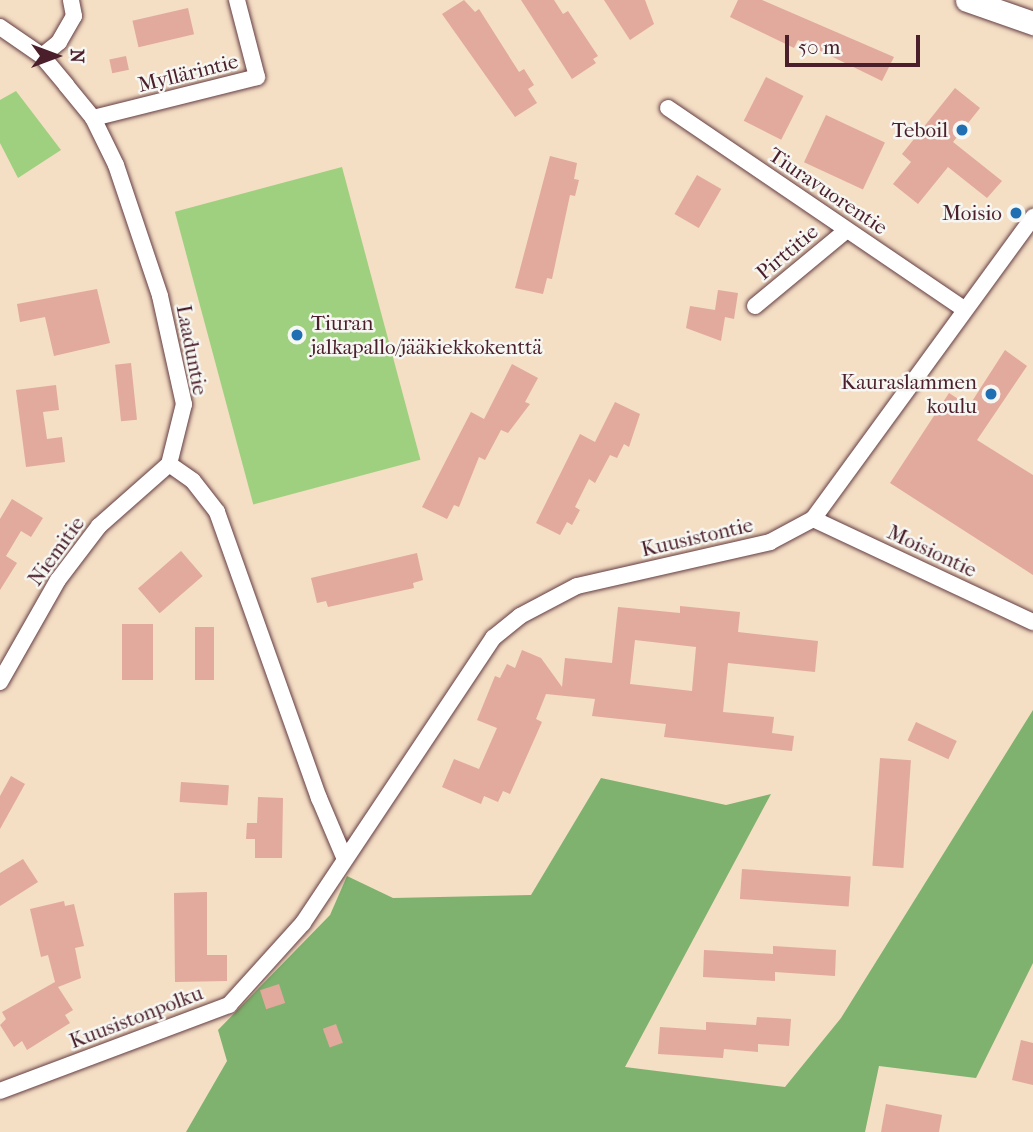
<!DOCTYPE html>
<meta charset="utf-8">
<style>
body{margin:0}
#map{position:relative;width:1033px;height:1132px;overflow:hidden;background:#f4dec4;font-family:"IM FELL French Canon",serif}
div>[style]{position:absolute}
.green>*{inset:0;background:#9fd07f;transform-origin:0 0}
.forest>*{inset:0;background:#7fb26e}
.building>*{inset:0;background:#e2a99d;transform-origin:0 0}
.roads{filter:drop-shadow(0 0 2px #643c42) drop-shadow(0 0 2px #643c42)}
.street>*{height:16px;margin:-8px;padding:0 8px;transform-origin:8px;border-radius:8px;background:#fff}
.secondary>*{height:23px;margin:-11.5px;padding:0 11.5px;transform-origin:11.5px;border-radius:11.5px;background:#fff}
.dots>*{width:19px;height:19px;translate:-50% -50%;box-sizing:border-box;border:4px solid #f6f6f2;border-radius:50%}
span{translate:-50% -50%;white-space:nowrap;text-align:center;line-height:1.15;-webkit-text-stroke:5px #f6f6f2;paint-order:stroke}
.street-label{font-size:21px;color:#4a1f2b}
.poi-label{font-size:21px;color:#4a1f2b}
.right{translate:-100% -50%;text-align:right}
.left{translate:0 -50%;text-align:left}
.north{position:absolute;left:21px;top:21px;width:70px;height:70px;-webkit-text-stroke:5px #f6f6f2;paint-order:stroke;rotate:90deg;font-size:19px;font-weight:700;line-height:28px;text-align:center;color:#4a1f2b}
.north::after{content:'';display:block;margin:auto;width:24px;height:32px;background:#4a1f2b;clip-path:polygon(50% 0,100% 100%,50% 72%,0 100%)}
.scale{position:absolute;left:785px;top:35px;width:135px;height:32px;box-sizing:border-box;border:4px solid #4a1f2b;border-top:0;padding-left:9px;font-size:21px;line-height:24px;white-space:nowrap;color:#4a1f2b;-webkit-text-stroke:5px #f6f6f2;paint-order:stroke}
</style>
<div id="map">
<div class="green">
<i style="clip-path:polygon(16px 91px,61px 150px,18px 178px,0 143px,0 100px)"></i>
<i style="left:342px;top:167px;width:303px;height:173px;rotate:75deg"></i>
</div>
<div class="forest">
<i style="clip-path:polygon(1033px 710px,1033px 963px,976px 1078px,879px 1066px,865px 1132px,186px 1132px,227px 1061px,218px 1030px,330px 915px,347px 876px,393px 898px,531px 895px,601px 778px,726px 805px,771px 794px,625px 1067px,785px 1087px,841px 1018px)"></i>
</div>
<div class="building">
<i style="clip-path:polygon(464px 0,475px 12px,479px 9px,519px 72px,524px 69px,534px 85px,528px 89px,537px 103px,515px 117px,442px 14px)"></i>
<i style="clip-path:polygon(521px 0,554px 0,563px 14px,568px 11px,598px 56px,593px 59px,596px 63px,572px 79px)"></i>
<i style="clip-path:polygon(604px 0,645px 0,654px 24px,630px 40px)"></i>
<i style="clip-path:polygon(738px 0,762px 0,894px 57px,882px 81px,798px 40px,794px 48px,730px 17px)"></i>
<i style="left:188px;top:8px;width:27px;height:57px;rotate:77deg"></i>
<i style="left:126px;top:56px;width:14px;height:17px;rotate:78deg"></i>
<i style="left:766px;top:77px;width:42px;height:49px;rotate:27deg"></i>
<i style="clip-path:polygon(955px 88px,980px 108px,953px 142px,1002px 181px,987px 198px,948px 167px,918px 204px,893px 184px,911px 162px,902px 154px)"></i>
<i style="left:826px;top:115px;width:65px;height:52px;rotate:25deg"></i>
<i style="clip-path:polygon(550px 156px,577px 163px,574px 179px,579px 180px,575px 196px,570px 195px,552px 279px,547px 278px,543px 294px,515px 288px)"></i>
<i style="left:697px;top:175px;width:28px;height:45px;rotate:30deg"></i>
<i style="clip-path:polygon(97px 289px,110px 343px,54px 356px,45px 317px,20px 322px,17px 304px)"></i>
<i style="clip-path:polygon(718px 290px,738px 293px,734px 319px,725px 317px,721px 341px,686px 328px,690px 306px,715px 310px)"></i>
<i style="clip-path:polygon(1005px 350px,1027px 366px,977px 440px,1033px 475px,1033px 575px,890px 483px,949px 393px,969px 406px)"></i>
<i style="left:131px;top:363px;width:57px;height:16px;rotate:84deg"></i>
<i style="clip-path:polygon(512px 364px,538px 378px,525px 402px,530px 404px,508px 433px,501px 430px,485px 460px,479px 457px,459px 507px,454px 505px,447px 519px,422px 507px,471px 412px,484px 419px)"></i>
<i style="clip-path:polygon(56px 385px,59px 410px,43px 412px,47px 439px,62px 437px,65px 462px,26px 467px,16px 390px)"></i>
<i style="clip-path:polygon(615px 402px,640px 414px,629px 447px,624px 444px,617px 458px,610px 455px,595px 483px,589px 479px,575px 507px,580px 510px,572px 525px,567px 522px,560px 535px,536px 523px,580px 434px,595px 442px)"></i>
<i style="clip-path:polygon(12px 499px,43px 518px,31px 537px,21px 531px,6px 556px,17px 563px,0 590px,0 519px)"></i>
<i style="left:181px;top:551px;width:33px;height:57px;rotate:49deg"></i>
<i style="clip-path:polygon(417px 553px,423px 580px,413px 583px,414px 588px,328px 607px,326px 601px,317px 603px,311px 578px)"></i>
<i style="clip-path:polygon(evenodd,680px 606px,740px 612px,738px 632px,818px 641px,815px 672px,728px 663px,723px 712px,774px 717px,772px 733px,794px 736px,792px 751px,664px 737px,666px 724px,592px 716px,595px 699px,546px 694px,536px 719px,542px 722px,510px 794px,503px 791px,498px 802px,484px 796px,481px 804px,442px 787px,454px 759px,479px 769px,497px 728px,477px 720px,495px 676px,500px 678px,507px 664px,515px 668px,522px 650px,541px 658px,562px 687px,565px 658px,612px 663px,618px 607px,680px 613px,680px 606px,635px 640px,696px 647px,692px 691px,630px 684px,635px 640px)"></i>
<i style="left:122px;top:624px;width:31px;height:56px"></i>
<i style="left:195px;top:627px;width:19px;height:53px"></i>
<i style="left:916px;top:722px;width:45px;height:20px;rotate:25deg"></i>
<i style="left:880px;top:758px;width:31px;height:108px;rotate:4deg"></i>
<i style="clip-path:polygon(11px 776px,25px 784px,0 829px,0 796px)"></i>
<i style="left:181px;top:782px;width:48px;height:20px;rotate:4deg"></i>
<i style="clip-path:polygon(258px 797px,283px 798px,282px 858px,255px 858px,255px 839px,246px 839px,247px 823px,257px 823px)"></i>
<i style="clip-path:polygon(23px 859px,38px 882px,0 906px,0 873px)"></i>
<i style="left:742px;top:869px;width:109px;height:30px;rotate:4deg"></i>
<i style="clip-path:polygon(207px 892px,207px 955px,227px 955px,227px 981px,175px 982px,174px 893px)"></i>
<i style="clip-path:polygon(64px 901px,65px 906px,74px 904px,84px 946px,75px 948px,81px 978px,58px 987px,73px 1010px,65px 1015px,70px 1023px,27px 1050px,22px 1041px,14px 1047px,0 1025px,6px 1019px,2px 1012px,55px 982px,48px 955px,41px 957px,30px 909px)"></i>
<i style="clip-path:polygon(773px 946px,836px 950px,835px 976px,775px 972px,775px 981px,703px 977px,704px 950px,773px 954px)"></i>
<i style="left:279px;top:984px;width:20px;height:20px;rotate:72deg"></i>
<i style="clip-path:polygon(757px 1017px,791px 1019px,789px 1046px,758px 1044px,758px 1052px,724px 1049px,723px 1058px,658px 1054px,660px 1027px,706px 1030px,706px 1022px,756px 1025px)"></i>
<i style="left:336px;top:1024px;width:20px;height:14px;rotate:70deg"></i>
<i style="clip-path:polygon(1021px 1040px,1033px 1043px,1033px 1085px,1012px 1080px)"></i>
<i style="clip-path:polygon(886px 1104px,942px 1115px,939px 1132px,881px 1132px)"></i>
</div>
<div class="roads">
<div class="street">
<i style="left:0;top:27px;width:51px;rotate:34.6deg"></i>
<i style="left:42px;top:56px;width:38px;rotate:50deg"></i>
<i style="left:66px;top:85px;width:43px;rotate:50.7deg"></i>
<i style="left:93px;top:118px;width:52px;rotate:63.9deg"></i>
<i style="left:116px;top:165px;width:138px;rotate:71.4deg"></i>
<i style="left:160px;top:296px;width:111px;rotate:77.5deg"></i>
<i style="left:184px;top:404px;width:62px;rotate:104deg"></i>
<i style="left:169px;top:464px;width:29px;rotate:35deg"></i>
<i style="left:193px;top:481px;width:39px;rotate:52deg"></i>
<i style="left:217px;top:512px;width:304px;rotate:70.4deg"></i>
<i style="left:319px;top:798px;width:64px;rotate:67deg"></i>
<i style="left:42px;top:56px;width:22px;rotate:-39deg"></i>
<i style="left:59px;top:42px;width:30px;rotate:-60deg"></i>
<i style="left:74px;top:16px;width:16px;rotate:-101deg"></i>
<i style="left:668px;top:108px;width:358px;rotate:34.2deg"></i>
<i style="left:93px;top:118px;width:169px;rotate:-14deg"></i>
<i style="left:257px;top:77px;width:80px;rotate:-104.6deg"></i>
<i style="left:755px;top:306px;width:119px;rotate:-39.6deg"></i>
<i style="left:813px;top:519px;width:243px;rotate:25.1deg"></i>
<i style="left:0;top:682px;width:117px;rotate:-60.4deg"></i>
<i style="left:58px;top:580px;width:68px;rotate:-52.8deg"></i>
<i style="left:99px;top:526px;width:94px;rotate:-41.5deg"></i>
<i style="left:0;top:1091px;width:245px;rotate:-20.6deg"></i>
<i style="left:229px;top:1005px;width:110px;rotate:-47.9deg"></i>
<i style="left:303px;top:923px;width:343px;rotate:-56.3deg"></i>
<i style="left:493px;top:638px;width:35px;rotate:-39deg"></i>
<i style="left:520px;top:616px;width:64px;rotate:-27.8deg"></i>
<i style="left:577px;top:586px;width:198px;rotate:-12.8deg"></i>
<i style="left:770px;top:542px;width:49px;rotate:-28.1deg"></i>
<i style="left:813px;top:519px;width:374px;rotate:-53.9deg"></i>
</div>
<div class="secondary">
<i style="left:967px;top:0;width:70px;rotate:19.2deg"></i>
</div>
</div>
<div class="dots">
<i style="left:962px;top:130px;background:#1f6fb2"></i>
<i style="left:1016px;top:213px;background:#1f6fb2"></i>
<i style="left:297px;top:335px;background:#1f6fb2"></i>
<i style="left:991px;top:394px;background:#1f6fb2"></i>
</div>
<div class="street-label">
<span style="left:188px;top:73px;rotate:-14deg">Myllärintie</span>
<span style="left:828px;top:191px;rotate:34deg">Tiuravuorentie</span>
<span style="left:787px;top:252px;rotate:-40deg">Pirttitie</span>
<span style="left:192px;top:350px;rotate:79deg">Laaduntie</span>
<span style="left:697px;top:537px;rotate:-13deg">Kuusistontie</span>
<span style="left:56px;top:551px;rotate:-54deg">Niemitie</span>
<span style="left:932px;top:551px;rotate:25deg">Moisiontie</span>
<span style="left:136px;top:1017px;rotate:-21deg">Kuusistonpolku</span>
</div>
<div class="poi-label">
<span class="right" style="left:948px;top:130px">Teboil</span>
<span class="right" style="left:1002px;top:213px">Moisio</span>
<span class="left" style="left:311px;top:335px">Tiuran<br>jalkapallo/jääkiekkokenttä</span>
<span class="right" style="left:977px;top:394px">Kauraslammen<br>koulu</span>
</div>
<div class="north">N</div>
<div class="scale">50 m</div>
</div>
